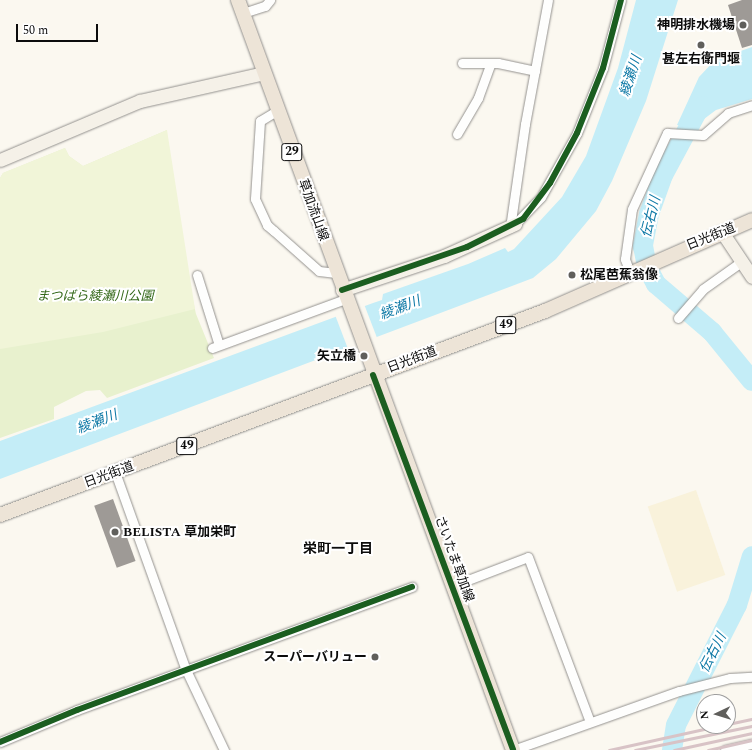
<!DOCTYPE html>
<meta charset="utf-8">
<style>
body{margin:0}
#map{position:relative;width:752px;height:750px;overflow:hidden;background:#fbf8f0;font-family:Spectral,"Noto Sans JP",serif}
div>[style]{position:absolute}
.farmland>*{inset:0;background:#f9f2db;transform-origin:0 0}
.green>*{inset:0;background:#e8f1ce}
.pitch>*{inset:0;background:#f1f5d8}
.water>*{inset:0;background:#c4edf7}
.pier>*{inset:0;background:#fbf8f0;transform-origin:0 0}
.river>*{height:20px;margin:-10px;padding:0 10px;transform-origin:10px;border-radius:10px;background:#c4edf7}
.building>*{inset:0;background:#9e9a96;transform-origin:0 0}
.roads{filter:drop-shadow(0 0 1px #94928f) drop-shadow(0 0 1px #94928f)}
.street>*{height:9px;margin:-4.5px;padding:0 4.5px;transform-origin:4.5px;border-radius:4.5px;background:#fefefd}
.secondary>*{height:13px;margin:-6.5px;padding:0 6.5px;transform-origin:6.5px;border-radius:6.5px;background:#f5f1e8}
.primary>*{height:14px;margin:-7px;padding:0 7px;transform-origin:7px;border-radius:7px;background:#ede4d7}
.rail>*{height:3px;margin:-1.5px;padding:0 1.5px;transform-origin:1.5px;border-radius:1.5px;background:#d8c3c6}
.cycleway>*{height:6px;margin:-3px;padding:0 3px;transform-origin:3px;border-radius:3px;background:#1b5e20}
.dots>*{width:11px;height:11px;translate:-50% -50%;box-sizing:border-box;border:2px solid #fff;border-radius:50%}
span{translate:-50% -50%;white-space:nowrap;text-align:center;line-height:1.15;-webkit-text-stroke:4px #fff;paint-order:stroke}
.shield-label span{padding:1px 3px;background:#fff;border:1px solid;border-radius:3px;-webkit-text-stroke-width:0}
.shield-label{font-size:12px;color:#0c0c0c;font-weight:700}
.poi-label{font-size:13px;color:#0c0c0c;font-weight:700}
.right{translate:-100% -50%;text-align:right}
.left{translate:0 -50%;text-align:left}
.street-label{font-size:13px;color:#0c0c0c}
.park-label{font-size:13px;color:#346819;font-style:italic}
.water-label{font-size:14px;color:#0e79a6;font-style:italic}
.neighbourhood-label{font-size:14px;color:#0c0c0c;font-weight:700}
.north{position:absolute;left:696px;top:694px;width:40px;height:40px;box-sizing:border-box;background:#fff;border:1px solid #9e9e9e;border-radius:50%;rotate:266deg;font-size:11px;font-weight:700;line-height:16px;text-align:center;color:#0c0c0c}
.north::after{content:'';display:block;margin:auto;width:14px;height:18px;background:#605f5c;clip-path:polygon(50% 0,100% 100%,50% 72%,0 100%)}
.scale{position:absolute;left:16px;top:24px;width:82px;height:18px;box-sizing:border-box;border:2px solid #0c0c0c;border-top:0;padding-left:5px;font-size:12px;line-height:14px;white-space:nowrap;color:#0c0c0c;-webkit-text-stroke:3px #fff;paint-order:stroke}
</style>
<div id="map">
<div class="farmland">
<i style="left:696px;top:490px;width:90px;height:51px;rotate:71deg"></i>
</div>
<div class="green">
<i style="clip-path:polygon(167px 130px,168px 185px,196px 314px,214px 358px,107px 398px,100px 390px,86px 391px,54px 407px,54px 419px,0 438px,0 178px,3px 173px,65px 148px,69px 156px,83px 166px)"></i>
</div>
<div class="pitch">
<i style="clip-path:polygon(167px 130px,195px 309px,103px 332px,0 349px,0 178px,3px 173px,65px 148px,69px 156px,83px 166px)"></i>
</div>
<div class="water">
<i style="clip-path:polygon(636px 0,678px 0,646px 101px,612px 181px,596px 211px,556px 259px,533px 278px,0 479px,0 441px,373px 303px,382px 300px,383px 294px,468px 264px,505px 248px,508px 252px,514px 249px,562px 197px,586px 156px,618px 68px)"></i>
<i style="clip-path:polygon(752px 47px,752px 99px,716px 110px,704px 119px,698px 129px,677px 125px,699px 77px,715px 60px)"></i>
</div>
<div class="pier">
<i style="left:364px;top:304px;width:36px;height:31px;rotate:69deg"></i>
</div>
<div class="river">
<i style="left:703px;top:106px;width:6px;rotate:141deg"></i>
<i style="left:698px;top:110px;width:74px;rotate:118.3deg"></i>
<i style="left:663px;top:175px;width:41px;rotate:109.7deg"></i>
<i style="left:649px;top:214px;width:33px;rotate:101deg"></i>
<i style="left:643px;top:246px;width:21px;rotate:79deg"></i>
<i style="left:647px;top:267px;width:19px;rotate:62deg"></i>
<i style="left:656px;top:284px;width:74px;rotate:40.6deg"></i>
<i style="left:712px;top:332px;width:63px;rotate:50.8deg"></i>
<i style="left:672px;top:750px;width:25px;rotate:-81deg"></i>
<i style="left:676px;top:725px;width:135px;rotate:-63.1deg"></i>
<i style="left:737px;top:605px;width:51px;rotate:-73deg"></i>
</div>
<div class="building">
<i style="clip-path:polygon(742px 0,752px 0,752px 45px,742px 48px,728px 5px)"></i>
<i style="left:113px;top:499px;width:66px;height:20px;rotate:70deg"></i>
</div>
<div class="roads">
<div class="street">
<i style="left:243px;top:13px;width:23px;rotate:-18deg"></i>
<i style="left:265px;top:6px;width:8px;rotate:-50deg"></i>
<i style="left:462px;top:63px;width:36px"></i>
<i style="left:498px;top:63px;width:38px;rotate:12deg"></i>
<i style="left:278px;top:110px;width:21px;rotate:149deg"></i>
<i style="left:260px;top:121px;width:78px;rotate:93.7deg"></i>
<i style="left:255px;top:199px;width:29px;rotate:65deg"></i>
<i style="left:267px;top:225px;width:9px;rotate:41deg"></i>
<i style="left:274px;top:231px;width:60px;rotate:41.6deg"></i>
<i style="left:319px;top:271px;width:17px;rotate:7deg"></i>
<i style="left:457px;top:134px;width:42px;rotate:-59.7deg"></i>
<i style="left:478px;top:98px;width:37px;rotate:-70deg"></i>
<i style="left:515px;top:224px;width:37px;rotate:-46deg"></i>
<i style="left:541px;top:197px;width:73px;rotate:-60.6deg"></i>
<i style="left:577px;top:133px;width:70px;rotate:-68.2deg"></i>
<i style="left:603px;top:68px;width:70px;rotate:-75.2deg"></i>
<i style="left:510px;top:228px;width:105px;rotate:-81.8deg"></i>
<i style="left:525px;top:124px;width:126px;rotate:-79.5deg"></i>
<i style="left:630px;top:273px;width:15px;rotate:-110deg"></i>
<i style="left:625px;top:259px;width:50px;rotate:-82deg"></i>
<i style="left:632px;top:209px;width:84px;rotate:-65.3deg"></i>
<i style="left:667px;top:133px;width:36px;rotate:3deg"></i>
<i style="left:703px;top:135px;width:33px;rotate:-41deg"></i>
<i style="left:728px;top:113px;width:25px;rotate:-18deg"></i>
<i style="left:197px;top:275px;width:73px;rotate:72.6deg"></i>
<i style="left:678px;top:318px;width:38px;rotate:-49deg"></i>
<i style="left:703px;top:289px;width:47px;rotate:-35.4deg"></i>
<i style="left:212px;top:348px;width:142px;rotate:-20.2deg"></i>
<i style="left:115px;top:472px;width:210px;rotate:70.3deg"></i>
<i style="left:186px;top:670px;width:89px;rotate:64.6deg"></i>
<i style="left:452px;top:586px;width:81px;rotate:-20.9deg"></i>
<i style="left:528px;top:557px;width:176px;rotate:69.4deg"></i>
<i style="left:0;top:742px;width:83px;rotate:-22.6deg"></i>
<i style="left:77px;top:710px;width:357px;rotate:-20.2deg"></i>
<i style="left:513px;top:750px;width:176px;rotate:-19.6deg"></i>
<i style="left:679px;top:691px;width:53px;rotate:-14.3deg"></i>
<i style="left:730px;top:678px;width:22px;rotate:-3deg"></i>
<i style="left:725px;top:750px;width:28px;rotate:-13deg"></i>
</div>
<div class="secondary">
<i style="left:0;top:160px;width:152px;rotate:-22.9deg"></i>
<i style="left:140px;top:101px;width:127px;rotate:-12.7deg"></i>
<i style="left:722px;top:232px;width:54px;rotate:56.3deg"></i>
<i style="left:342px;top:290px;width:108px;rotate:-18.4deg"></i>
<i style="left:444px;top:256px;width:78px;rotate:-24.3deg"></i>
</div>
<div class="primary">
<i style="left:238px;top:0;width:799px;rotate:69.86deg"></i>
<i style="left:0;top:515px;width:582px;rotate:-20.52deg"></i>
<i style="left:545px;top:311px;width:226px;rotate:-23.7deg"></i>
</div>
</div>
<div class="rail">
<i style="left:728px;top:724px;width:25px;rotate:-12deg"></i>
<i style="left:609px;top:750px;width:111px;rotate:-12.5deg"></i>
<i style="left:635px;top:750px;width:119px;rotate:-11.6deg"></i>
<i style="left:674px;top:750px;width:80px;rotate:-12.3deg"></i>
<i style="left:708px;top:750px;width:45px;rotate:-12.8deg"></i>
</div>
<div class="cycleway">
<i style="left:342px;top:290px;width:132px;rotate:-19deg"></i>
<i style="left:467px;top:247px;width:63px;rotate:-26.6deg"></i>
<i style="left:523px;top:219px;width:45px;rotate:-53.1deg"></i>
<i style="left:550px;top:183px;width:57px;rotate:-61.6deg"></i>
<i style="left:577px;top:133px;width:70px;rotate:-68.2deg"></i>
<i style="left:603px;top:68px;width:70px;rotate:-75.2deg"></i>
<i style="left:373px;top:375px;width:400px;rotate:69.5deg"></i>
<i style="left:0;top:742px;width:83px;rotate:-22.6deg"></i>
<i style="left:77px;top:710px;width:357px;rotate:-20.2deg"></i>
</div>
<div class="dots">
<i style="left:743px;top:25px;background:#605f5c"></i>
<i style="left:701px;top:45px;background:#605f5c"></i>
<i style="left:572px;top:275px;background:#605f5c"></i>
<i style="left:364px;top:356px;background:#605f5c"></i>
<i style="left:115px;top:532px;background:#605f5c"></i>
<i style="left:375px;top:657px;background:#605f5c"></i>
</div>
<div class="shield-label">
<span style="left:292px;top:152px">29</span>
<span style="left:506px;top:325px">49</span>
<span style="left:187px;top:446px">49</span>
</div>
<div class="poi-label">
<span class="right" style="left:735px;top:25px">神明排水機場</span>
<span style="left:701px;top:59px">甚左右衛門堰</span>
<span class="left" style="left:580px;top:275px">松尾芭蕉翁像</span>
<span class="right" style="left:356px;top:356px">矢立橋</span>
<span class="left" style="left:123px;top:532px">BELISTA 草加栄町</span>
<span class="right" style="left:367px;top:657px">スーパーバリュー</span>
</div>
<div class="street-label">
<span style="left:313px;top:210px;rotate:70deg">草加流山線</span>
<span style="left:711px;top:237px;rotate:-22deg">日光街道</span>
<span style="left:412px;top:360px;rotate:-21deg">日光街道</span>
<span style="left:109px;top:475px;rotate:-20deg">日光街道</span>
<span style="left:454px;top:559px;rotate:70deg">さいたま草加線</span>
</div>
<div class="park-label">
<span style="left:95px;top:296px">まつばら綾瀬川公園</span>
</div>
<div class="water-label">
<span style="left:631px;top:76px;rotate:-72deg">綾瀬川</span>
<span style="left:651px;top:217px;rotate:-76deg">伝右川</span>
<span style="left:400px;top:308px;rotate:-21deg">綾瀬川</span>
<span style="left:97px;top:422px;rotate:-21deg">綾瀬川</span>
<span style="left:713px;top:653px;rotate:-63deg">伝右川</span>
</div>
<div class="neighbourhood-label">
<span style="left:338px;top:549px">栄町一丁目</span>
</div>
<div class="north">N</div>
<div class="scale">50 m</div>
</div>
